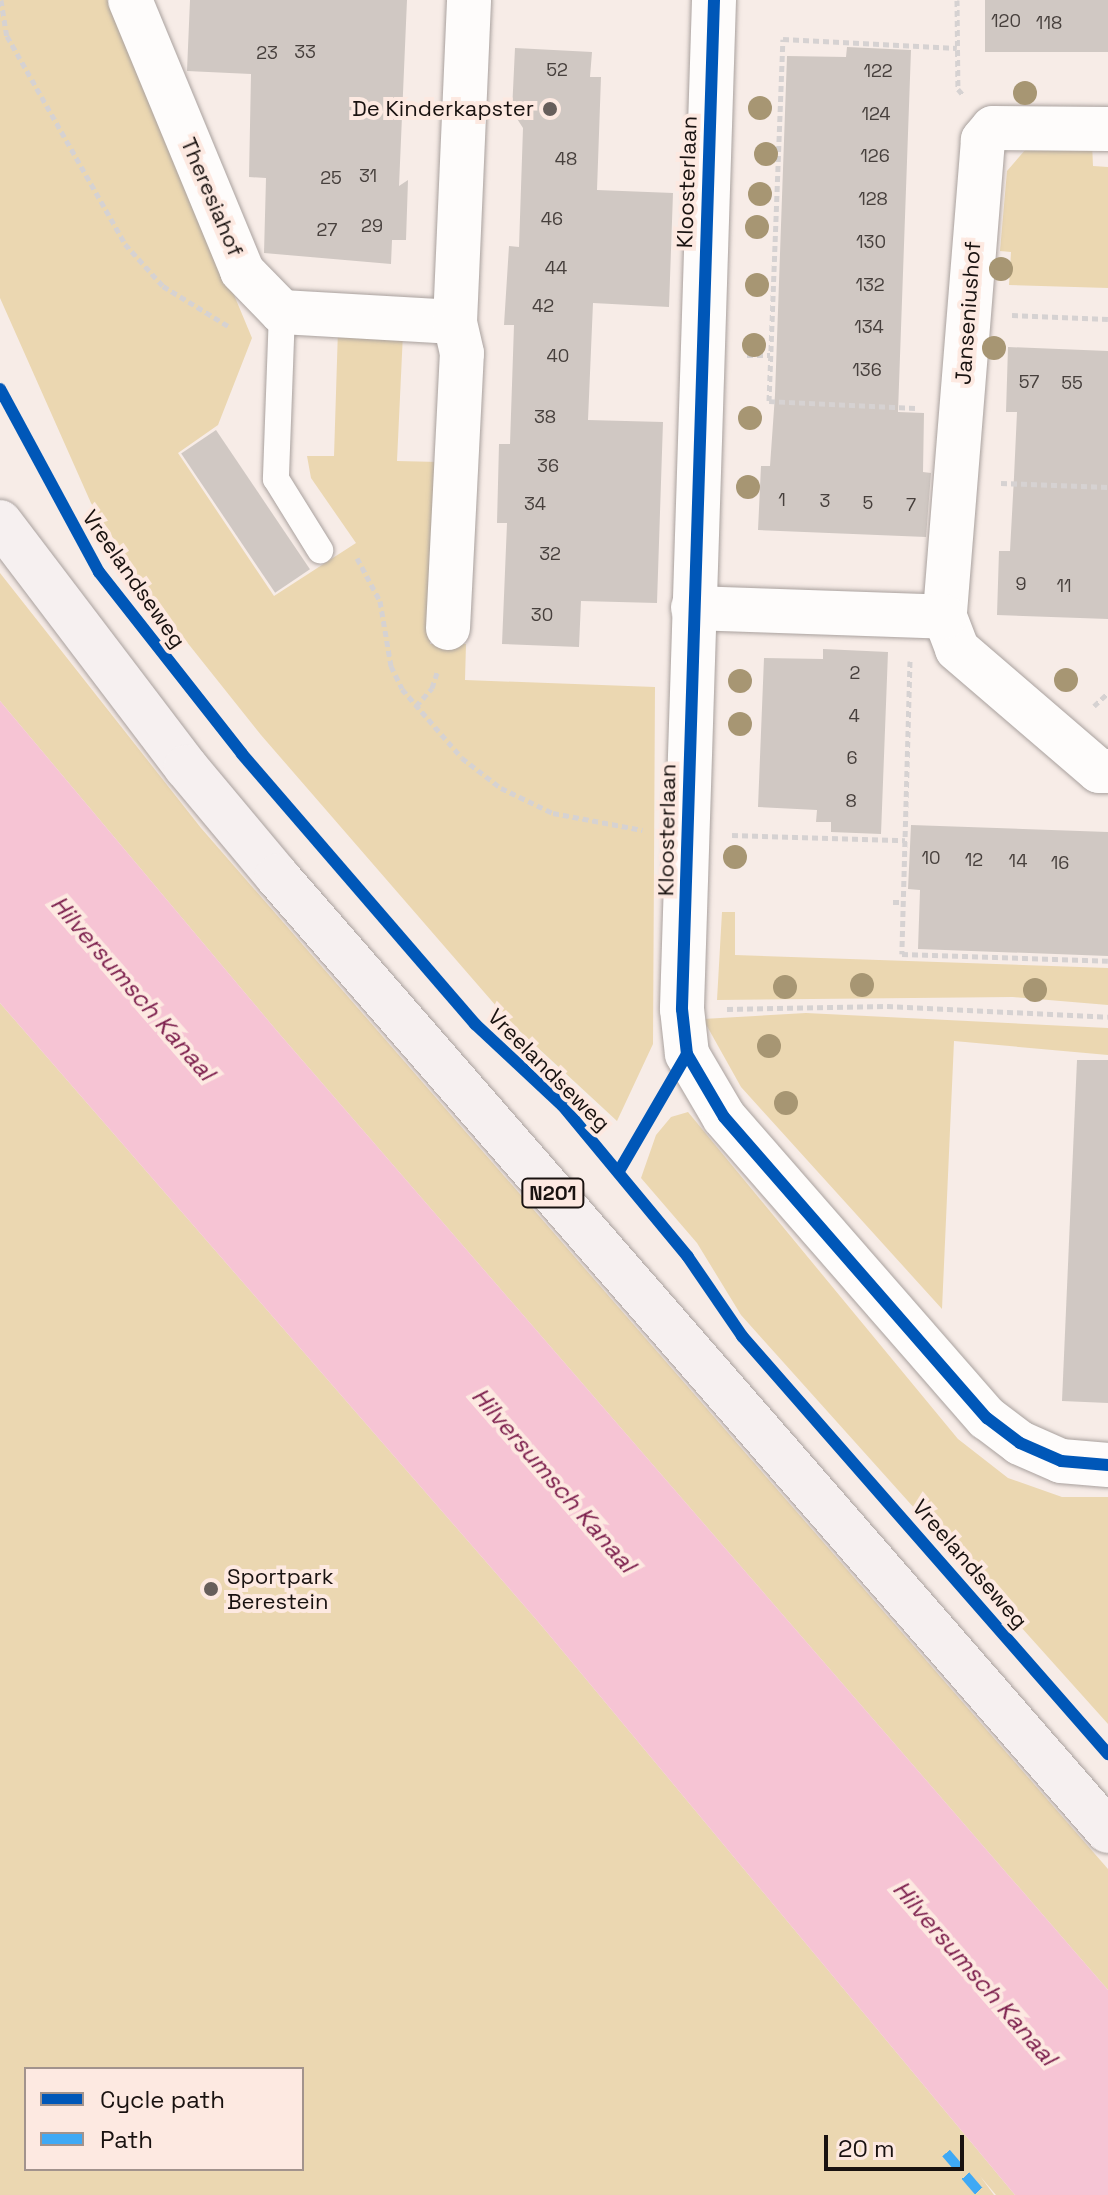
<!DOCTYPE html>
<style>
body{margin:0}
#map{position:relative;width:1108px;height:2195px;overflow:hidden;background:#f7ece7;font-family:"Space Grotesk",sans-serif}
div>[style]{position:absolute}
.green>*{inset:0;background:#ebd7b1}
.water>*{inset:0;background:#f6c4d4}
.building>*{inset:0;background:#d0c8c3;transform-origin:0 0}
.path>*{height:5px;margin-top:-2.5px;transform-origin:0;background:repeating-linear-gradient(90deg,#d6d2d2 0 6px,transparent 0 10px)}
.roads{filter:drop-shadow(0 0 2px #a9a19e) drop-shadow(0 0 2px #a9a19e)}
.service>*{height:26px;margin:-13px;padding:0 13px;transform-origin:13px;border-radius:13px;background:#fefcfb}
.minor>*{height:44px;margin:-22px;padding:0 22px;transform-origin:22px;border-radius:22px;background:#fefcfb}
.tertiary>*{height:44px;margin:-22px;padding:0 22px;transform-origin:22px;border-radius:22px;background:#fefcfb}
.primary>*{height:44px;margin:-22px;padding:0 22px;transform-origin:22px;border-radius:22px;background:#f6f0f0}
.quiet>*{height:10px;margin-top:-5px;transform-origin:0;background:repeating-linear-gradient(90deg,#3fa9f5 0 20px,transparent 0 30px)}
.cycleway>*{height:12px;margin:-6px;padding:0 6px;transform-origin:6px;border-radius:6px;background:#0057b8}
.trees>*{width:24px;height:24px;margin:-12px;border-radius:50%;background:#a79673}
.dots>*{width:22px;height:22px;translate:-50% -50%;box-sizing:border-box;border:4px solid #fde9e1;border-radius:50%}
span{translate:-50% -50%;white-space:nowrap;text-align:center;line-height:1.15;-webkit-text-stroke:8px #fde9e1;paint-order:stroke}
.number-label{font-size:18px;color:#47403d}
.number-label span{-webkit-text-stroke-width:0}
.shield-label span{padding:2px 6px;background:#fde9e1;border:2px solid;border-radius:6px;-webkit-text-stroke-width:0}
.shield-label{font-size:20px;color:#191210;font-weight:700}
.poi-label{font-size:22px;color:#191210}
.right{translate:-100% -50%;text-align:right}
.left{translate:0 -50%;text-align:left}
.street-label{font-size:22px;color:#191210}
.water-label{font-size:24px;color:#7b1d4b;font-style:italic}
.legend{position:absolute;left:24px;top:2067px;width:280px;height:104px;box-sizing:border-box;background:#fde9e1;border:2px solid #a2938d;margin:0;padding:10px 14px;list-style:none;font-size:24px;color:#191210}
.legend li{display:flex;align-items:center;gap:16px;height:40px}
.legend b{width:40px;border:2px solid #a2938d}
.scale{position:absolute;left:824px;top:2135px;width:140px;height:36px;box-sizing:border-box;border:4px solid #191210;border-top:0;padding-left:10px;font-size:24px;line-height:28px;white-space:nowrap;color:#191210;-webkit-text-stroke:6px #fde9e1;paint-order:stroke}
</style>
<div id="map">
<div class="green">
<i style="clip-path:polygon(0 0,111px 0,252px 338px,218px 425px,178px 453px,274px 596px,356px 543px,311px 478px,307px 456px,334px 456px,338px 329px,403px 333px,397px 461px,439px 462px,430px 644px,466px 644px,465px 680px,655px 687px,653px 1044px,617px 1121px,510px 1022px,261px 735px,147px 592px,91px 503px,0 298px)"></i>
<i style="clip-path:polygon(1092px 143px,1093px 166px,1108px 167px,1108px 288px,1009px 285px,1011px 252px,1000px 251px,1007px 171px,1026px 149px)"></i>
<i style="clip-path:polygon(0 573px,201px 828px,1108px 1869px,1108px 1990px,277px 1031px,0 701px)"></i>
<i style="clip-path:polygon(722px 912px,735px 912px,735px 955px,1108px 968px,1108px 1005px,1013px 997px,717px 1000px)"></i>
<i style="clip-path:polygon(evenodd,0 1003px,541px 1625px,1015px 2195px,996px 2195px,980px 2176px,994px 2195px,0 2195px,0 1003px,26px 2069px,302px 2069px,302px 2169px,26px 2169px,26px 2069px)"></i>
<i style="clip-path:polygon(806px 1013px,1108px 1028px,1108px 1055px,954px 1041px,942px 1309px,741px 1087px,703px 1019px)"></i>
<i style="clip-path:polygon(688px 1112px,958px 1439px,1008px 1478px,1062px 1497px,1108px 1497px,1108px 1724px,741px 1315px,697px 1243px,641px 1178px,656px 1135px,671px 1117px)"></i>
</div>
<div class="water">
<i style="clip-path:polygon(0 701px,277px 1031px,1108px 1990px,1108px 2195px,1015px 2195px,541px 1625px,0 1003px)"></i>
</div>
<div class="building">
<i style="clip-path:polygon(190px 0,407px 0,399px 186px,408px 180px,406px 240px,392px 240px,391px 264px,264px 253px,266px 178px,249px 177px,251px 74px,187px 71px)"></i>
<i style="left:985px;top:0;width:123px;height:52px"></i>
<i style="clip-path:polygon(847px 47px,911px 50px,898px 412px,924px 413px,923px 472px,931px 473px,926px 537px,758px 530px,761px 466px,770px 466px,775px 395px,787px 56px,846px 57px)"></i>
<i style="clip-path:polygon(515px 48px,592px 52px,590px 77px,601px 77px,597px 190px,673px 193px,669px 307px,593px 303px,588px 420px,663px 422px,657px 603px,581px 601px,579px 647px,502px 644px,507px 523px,497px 523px,499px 444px,510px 444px,514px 325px,504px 325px,509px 246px,519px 247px,523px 128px,512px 111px)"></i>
<i style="clip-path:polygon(1008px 347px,1108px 351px,1108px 619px,997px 615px,999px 551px,1010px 551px,1014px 477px,1017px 412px,1006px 412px)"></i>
<i style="left:216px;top:430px;width:168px;height:42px;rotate:56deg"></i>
<i style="clip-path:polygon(823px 649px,888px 652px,881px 834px,831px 832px,831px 822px,816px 822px,817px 810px,758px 807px,764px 658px,823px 659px)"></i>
<i style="clip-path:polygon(911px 825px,1108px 832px,1108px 956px,918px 949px,920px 890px,908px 889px)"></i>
<i style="clip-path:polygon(1077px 1060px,1108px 1060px,1108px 1403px,1062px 1401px)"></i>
</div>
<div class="path">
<i style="left:1px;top:0;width:36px;rotate:81deg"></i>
<i style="left:7px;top:36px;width:239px;rotate:60.4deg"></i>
<i style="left:125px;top:244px;width:57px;rotate:47.9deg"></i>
<i style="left:163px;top:286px;width:79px;rotate:31.5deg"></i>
<i style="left:957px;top:0;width:89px;rotate:89.4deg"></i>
<i style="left:958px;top:89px;width:8px;rotate:50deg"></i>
<i style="left:1012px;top:315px;width:96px;rotate:2.4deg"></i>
<i style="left:747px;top:355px;width:23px"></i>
<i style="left:915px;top:408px;width:146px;rotate:-177.3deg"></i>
<i style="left:769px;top:401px;width:362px;rotate:-87.8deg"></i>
<i style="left:783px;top:39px;width:174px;rotate:3deg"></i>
<i style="left:1001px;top:483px;width:107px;rotate:2.1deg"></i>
<i style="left:357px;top:558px;width:49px;rotate:61.9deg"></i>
<i style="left:380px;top:601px;width:66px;rotate:80.4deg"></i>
<i style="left:391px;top:666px;width:25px;rotate:64deg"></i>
<i style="left:402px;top:689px;width:91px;rotate:49deg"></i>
<i style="left:462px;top:758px;width:49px;rotate:37.6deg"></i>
<i style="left:501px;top:788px;width:58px;rotate:25.7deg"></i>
<i style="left:553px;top:813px;width:91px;rotate:10.8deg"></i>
<i style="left:910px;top:661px;width:293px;rotate:91.6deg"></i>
<i style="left:902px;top:954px;width:206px;rotate:1.9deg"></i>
<i style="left:416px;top:706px;width:24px;rotate:-48deg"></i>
<i style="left:432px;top:688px;width:19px;rotate:-72deg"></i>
<i style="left:1094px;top:706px;width:19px;rotate:-43deg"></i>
<i style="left:732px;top:835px;width:173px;rotate:1.7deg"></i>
<i style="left:893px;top:902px;width:10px"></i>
<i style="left:727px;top:1009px;width:160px;rotate:-1.1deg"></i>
<i style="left:887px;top:1006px;width:221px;rotate:2.8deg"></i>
</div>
<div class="roads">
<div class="service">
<i style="left:282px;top:312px;width:167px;rotate:92.1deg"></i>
<i style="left:276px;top:479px;width:84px;rotate:58.2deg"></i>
</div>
<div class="minor">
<i style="left:130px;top:0;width:293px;rotate:67.5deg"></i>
<i style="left:242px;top:271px;width:57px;rotate:45.7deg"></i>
<i style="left:282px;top:312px;width:173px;rotate:3.3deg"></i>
<i style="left:455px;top:322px;width:322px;rotate:-87.5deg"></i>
<i style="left:1108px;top:129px;width:115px;rotate:-179.5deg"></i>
<i style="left:993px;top:128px;width:16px;rotate:130deg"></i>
<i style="left:983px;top:140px;width:479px;rotate:94.6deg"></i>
<i style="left:945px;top:617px;width:34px;rotate:69deg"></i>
<i style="left:957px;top:649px;width:187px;rotate:40.7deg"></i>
<i style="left:1099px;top:771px;width:9px"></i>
<i style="left:693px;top:608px;width:252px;rotate:2deg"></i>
<i style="left:448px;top:628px;width:275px;rotate:-87.1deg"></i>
<i style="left:462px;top:353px;width:32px;rotate:-103deg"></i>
</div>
<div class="tertiary">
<i style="left:714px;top:0;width:1010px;rotate:91.82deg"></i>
<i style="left:682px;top:1009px;width:45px;rotate:83.7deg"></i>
<i style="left:687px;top:1054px;width:73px;rotate:59.6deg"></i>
<i style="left:724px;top:1117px;width:400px;rotate:48.9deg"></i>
<i style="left:987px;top:1418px;width:41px;rotate:37.1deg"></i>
<i style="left:1020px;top:1443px;width:45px;rotate:23.7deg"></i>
<i style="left:1061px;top:1461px;width:47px;rotate:4.9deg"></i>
</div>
<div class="primary">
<i style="left:0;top:522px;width:308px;rotate:52.8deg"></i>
<i style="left:186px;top:767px;width:142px;rotate:50.1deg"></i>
<i style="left:277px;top:876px;width:1266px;rotate:48.97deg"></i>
</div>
</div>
<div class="quiet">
<i style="left:946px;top:2153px;width:55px;rotate:49.4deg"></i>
</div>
<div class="cycleway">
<i style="left:714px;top:0;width:1010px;rotate:91.82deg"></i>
<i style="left:682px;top:1009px;width:45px;rotate:83.7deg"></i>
<i style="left:687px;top:1054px;width:73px;rotate:59.6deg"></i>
<i style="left:724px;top:1117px;width:400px;rotate:48.9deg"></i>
<i style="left:987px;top:1418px;width:41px;rotate:37.1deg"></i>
<i style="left:1020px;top:1443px;width:45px;rotate:23.7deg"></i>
<i style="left:1061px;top:1461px;width:47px;rotate:4.9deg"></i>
<i style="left:0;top:389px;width:208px;rotate:61.6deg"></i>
<i style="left:99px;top:572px;width:231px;rotate:51.8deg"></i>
<i style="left:242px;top:754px;width:357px;rotate:49.2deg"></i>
<i style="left:475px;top:1024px;width:119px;rotate:43deg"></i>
<i style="left:562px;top:1105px;width:197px;rotate:50.3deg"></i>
<i style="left:688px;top:1257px;width:96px;rotate:55.6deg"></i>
<i style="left:742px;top:1336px;width:556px;rotate:48.79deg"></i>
<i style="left:619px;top:1171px;width:135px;rotate:-59.8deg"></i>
</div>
<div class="trees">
<i style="left:1025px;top:93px"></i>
<i style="left:760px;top:108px"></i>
<i style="left:766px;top:154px"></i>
<i style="left:760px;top:194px"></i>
<i style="left:757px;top:227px"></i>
<i style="left:1001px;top:269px"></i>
<i style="left:757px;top:285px"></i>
<i style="left:754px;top:345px"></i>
<i style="left:994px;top:348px"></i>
<i style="left:750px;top:418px"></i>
<i style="left:748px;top:487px"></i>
<i style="left:1066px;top:680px"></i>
<i style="left:740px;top:681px"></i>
<i style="left:740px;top:724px"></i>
<i style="left:735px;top:857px"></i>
<i style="left:862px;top:985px"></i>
<i style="left:785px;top:987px"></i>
<i style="left:1035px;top:990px"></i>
<i style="left:769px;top:1046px"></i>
<i style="left:786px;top:1103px"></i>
</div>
<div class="dots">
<i style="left:550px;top:109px;background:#675e5b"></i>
<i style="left:211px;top:1589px;background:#675e5b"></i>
</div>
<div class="number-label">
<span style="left:1006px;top:21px">120</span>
<span style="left:1049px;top:23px">118</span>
<span style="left:305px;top:52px">33</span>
<span style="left:267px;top:53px">23</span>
<span style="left:557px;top:70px">52</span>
<span style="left:878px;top:71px">122</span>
<span style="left:876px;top:114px">124</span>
<span style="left:875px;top:156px">126</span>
<span style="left:566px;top:159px">48</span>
<span style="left:368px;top:176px">31</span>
<span style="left:331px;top:178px">25</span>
<span style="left:873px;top:199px">128</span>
<span style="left:552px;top:219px">46</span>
<span style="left:372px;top:226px">29</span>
<span style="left:327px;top:230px">27</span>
<span style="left:871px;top:242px">130</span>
<span style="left:556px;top:268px">44</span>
<span style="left:870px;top:285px">132</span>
<span style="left:543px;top:306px">42</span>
<span style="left:869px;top:327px">134</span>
<span style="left:558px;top:356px">40</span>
<span style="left:867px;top:370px">136</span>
<span style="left:1029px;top:382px">57</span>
<span style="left:1072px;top:383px">55</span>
<span style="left:545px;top:417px">38</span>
<span style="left:548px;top:466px">36</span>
<span style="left:782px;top:500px">1</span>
<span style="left:825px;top:501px">3</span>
<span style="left:868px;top:503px">5</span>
<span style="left:535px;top:504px">34</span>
<span style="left:911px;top:505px">7</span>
<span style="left:550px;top:554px">32</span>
<span style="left:1021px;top:584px">9</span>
<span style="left:1064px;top:586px">11</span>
<span style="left:542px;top:615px">30</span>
<span style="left:855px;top:673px">2</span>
<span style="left:854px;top:716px">4</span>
<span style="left:852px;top:758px">6</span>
<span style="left:851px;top:801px">8</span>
<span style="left:931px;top:858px">10</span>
<span style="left:974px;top:860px">12</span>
<span style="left:1018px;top:861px">14</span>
<span style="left:1060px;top:863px">16</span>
</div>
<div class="shield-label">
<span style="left:553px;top:1193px">N201</span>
</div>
<div class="poi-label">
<span class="right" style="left:534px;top:109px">De Kinderkapster</span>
<span class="left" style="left:227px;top:1589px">Sportpark<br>Berestein</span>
</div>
<div class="street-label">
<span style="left:687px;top:182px;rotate:-88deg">Kloosterlaan</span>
<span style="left:212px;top:197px;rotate:67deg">Theresiahof</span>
<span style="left:968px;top:313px;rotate:-86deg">Janseniushof</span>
<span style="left:134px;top:579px;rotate:55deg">Vreelandseweg</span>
<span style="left:667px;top:830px;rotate:-89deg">Kloosterlaan</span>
<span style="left:549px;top:1070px;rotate:45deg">Vreelandseweg</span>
<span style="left:970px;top:1564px;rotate:49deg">Vreelandseweg</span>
</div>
<div class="water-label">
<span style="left:133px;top:988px;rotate:49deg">Hilversumsch Kanaal</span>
<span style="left:554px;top:1480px;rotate:49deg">Hilversumsch Kanaal</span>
<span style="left:975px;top:1973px;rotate:49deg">Hilversumsch Kanaal</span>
</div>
<ul class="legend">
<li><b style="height:10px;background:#0057b8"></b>Cycle path</li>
<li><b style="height:10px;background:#3fa9f5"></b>Path</li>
</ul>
<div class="scale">20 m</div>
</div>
